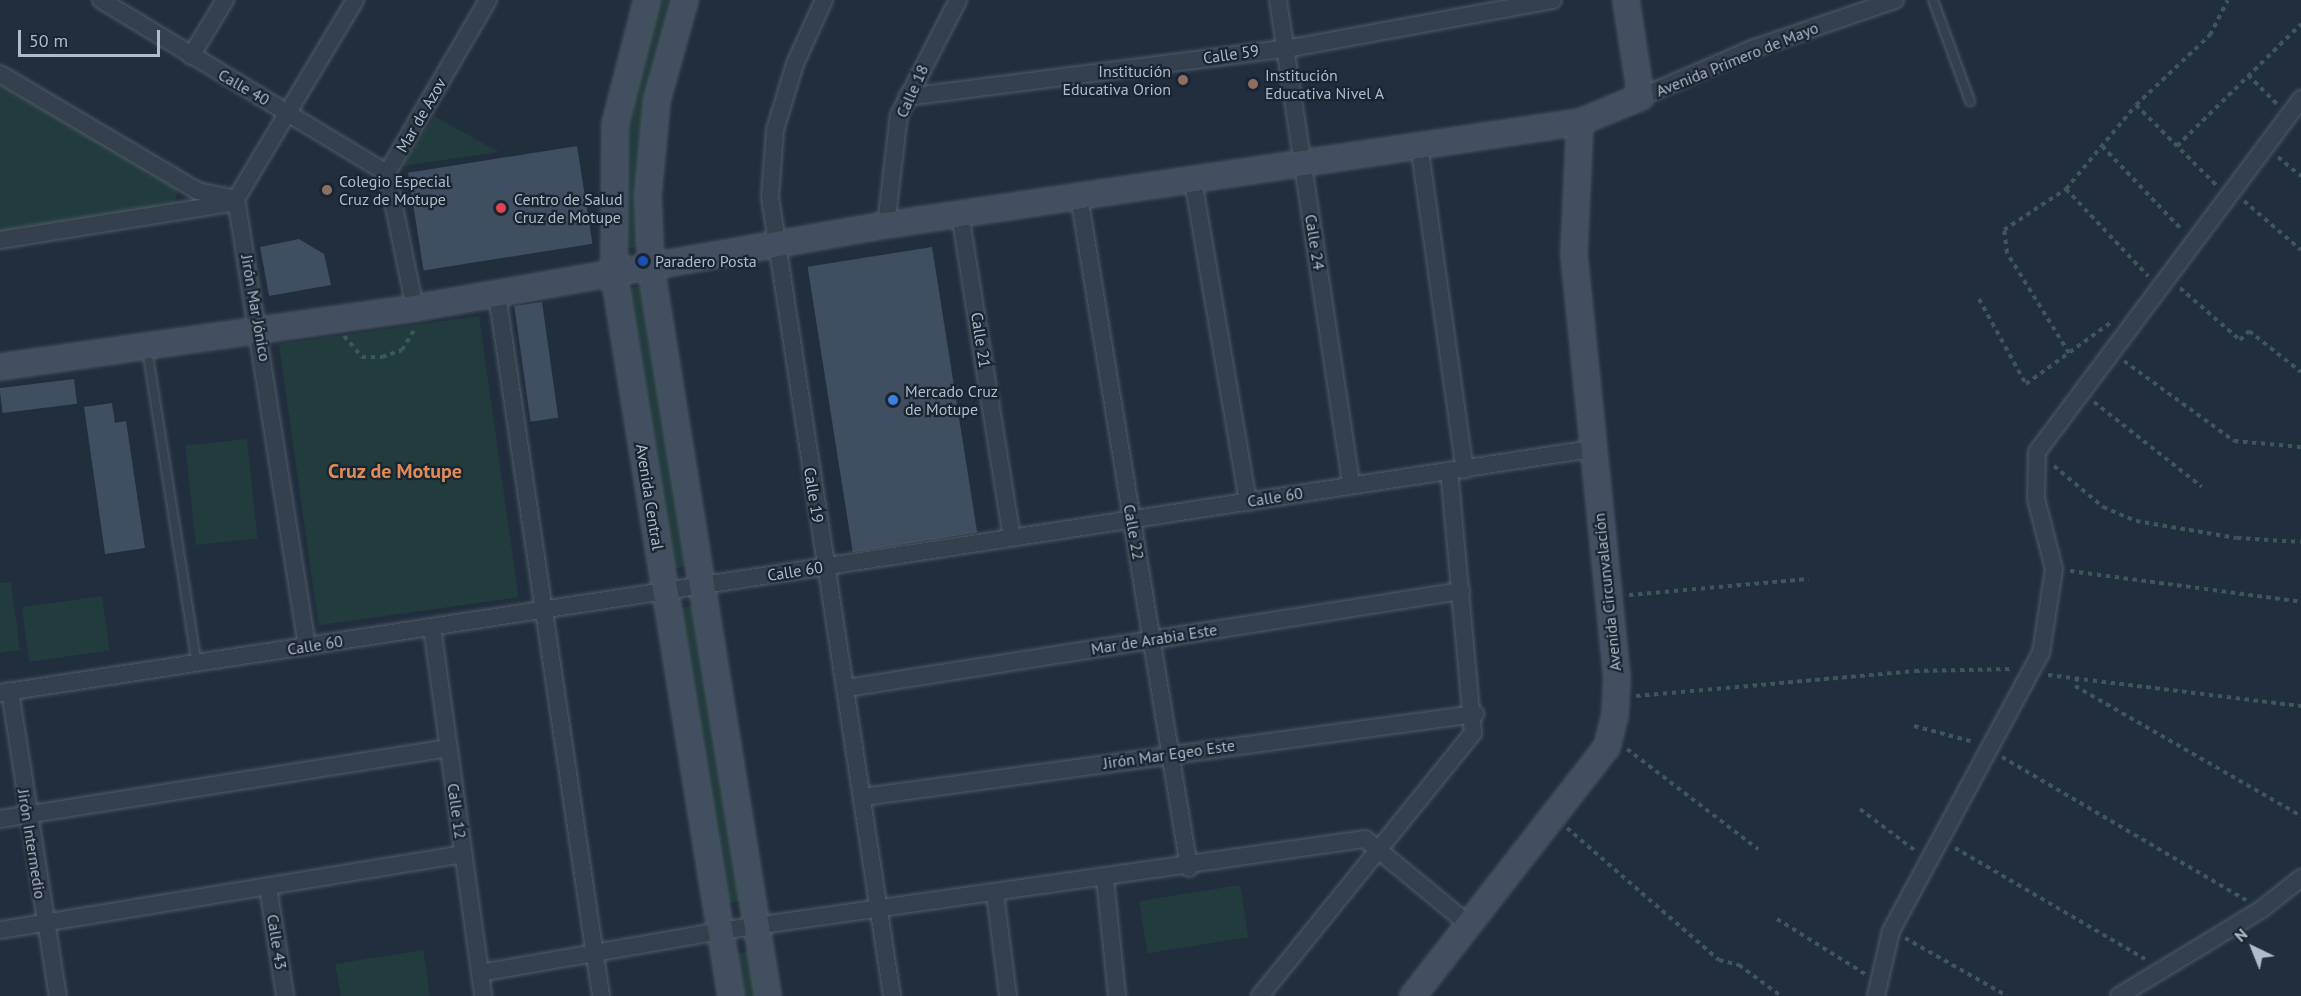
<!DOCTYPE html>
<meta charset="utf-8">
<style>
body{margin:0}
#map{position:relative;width:2301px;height:996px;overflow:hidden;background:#202e3e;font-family:"PT Sans",sans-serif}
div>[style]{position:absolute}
.green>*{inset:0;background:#223c3e;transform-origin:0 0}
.building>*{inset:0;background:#3f4e60;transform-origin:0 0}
.path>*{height:4px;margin-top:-2px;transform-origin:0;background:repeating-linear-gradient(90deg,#3d5859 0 4.5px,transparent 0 9px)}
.roads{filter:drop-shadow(0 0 2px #505b68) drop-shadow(0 0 2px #505b68)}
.lane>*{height:8px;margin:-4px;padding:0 4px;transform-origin:4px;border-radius:4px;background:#34404d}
.street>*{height:16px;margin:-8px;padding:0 8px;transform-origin:8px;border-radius:8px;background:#34404d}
.secondary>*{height:24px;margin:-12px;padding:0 12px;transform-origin:12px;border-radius:12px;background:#424f61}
.dots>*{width:16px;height:16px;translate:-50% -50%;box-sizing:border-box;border:3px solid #1a2532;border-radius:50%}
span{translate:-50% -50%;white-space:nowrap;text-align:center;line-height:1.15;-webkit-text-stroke:4.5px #1a2532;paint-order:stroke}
.street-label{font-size:16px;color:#b0bbc9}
.poi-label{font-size:16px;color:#b0bbc9}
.right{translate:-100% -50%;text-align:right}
.left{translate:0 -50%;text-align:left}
.quarter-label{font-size:20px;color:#de8b56;font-weight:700}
.north{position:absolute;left:2223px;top:918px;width:60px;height:60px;-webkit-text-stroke:4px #1a2532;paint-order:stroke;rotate:317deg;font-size:16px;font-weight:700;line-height:24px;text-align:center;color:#b0bbc9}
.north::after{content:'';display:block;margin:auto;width:21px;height:27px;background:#b0bbc9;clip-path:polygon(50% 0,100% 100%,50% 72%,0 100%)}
.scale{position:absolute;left:18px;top:30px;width:142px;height:27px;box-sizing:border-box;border:3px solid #b0bbc9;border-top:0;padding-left:8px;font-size:18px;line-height:21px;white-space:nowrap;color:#b0bbc9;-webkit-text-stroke:4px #1a2532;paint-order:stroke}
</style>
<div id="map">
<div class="green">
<i style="clip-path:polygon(653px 0,680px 0,646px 246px,621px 249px,621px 121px)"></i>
<i style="clip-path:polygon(0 84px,178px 187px,173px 213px,0 240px)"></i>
<i style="clip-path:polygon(434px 116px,499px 152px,402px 166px)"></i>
<i style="left:648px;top:285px;width:284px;height:23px;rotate:81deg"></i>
<i style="left:479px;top:316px;width:284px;height:202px;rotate:82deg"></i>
<i style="left:247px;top:439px;width:100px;height:62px;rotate:84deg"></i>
<i style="clip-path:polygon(11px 582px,20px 650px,0 653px,0 583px)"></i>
<i style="left:102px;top:596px;width:55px;height:81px;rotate:82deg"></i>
<i style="left:698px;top:605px;width:299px;height:21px;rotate:81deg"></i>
<i style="left:1240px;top:885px;width:53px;height:102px;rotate:81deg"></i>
<i style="clip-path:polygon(423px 950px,430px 996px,341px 996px,335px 964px)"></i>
<i style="left:752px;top:951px;width:46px;height:20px;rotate:81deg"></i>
</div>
<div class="building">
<i style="left:577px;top:146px;width:99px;height:171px;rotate:81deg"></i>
<i style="clip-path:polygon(299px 239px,324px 254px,331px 285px,269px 296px,260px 247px)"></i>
<i style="left:932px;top:247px;width:289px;height:126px;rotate:81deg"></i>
<i style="left:542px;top:302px;width:117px;height:28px;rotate:82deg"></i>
<i style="left:74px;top:379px;width:25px;height:75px;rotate:83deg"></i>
<i style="clip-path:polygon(112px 403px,115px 423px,126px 421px,145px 548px,105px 554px,84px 407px)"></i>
</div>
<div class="path">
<i style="left:2248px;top:75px;width:41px;rotate:45deg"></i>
<i style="left:2136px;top:105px;width:113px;rotate:45deg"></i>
<i style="left:2102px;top:146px;width:116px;rotate:46.4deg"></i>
<i style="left:2177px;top:146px;width:174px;rotate:-44.5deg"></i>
<i style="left:2278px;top:157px;width:30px;rotate:40deg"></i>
<i style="left:2066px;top:189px;width:120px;rotate:46.7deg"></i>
<i style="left:2244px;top:201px;width:75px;rotate:40.7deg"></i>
<i style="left:2180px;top:288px;width:79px;rotate:40.9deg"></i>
<i style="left:2240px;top:340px;width:13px;rotate:-45deg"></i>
<i style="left:2249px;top:331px;width:66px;rotate:38.3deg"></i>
<i style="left:1979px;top:299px;width:97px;rotate:61.1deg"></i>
<i style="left:2026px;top:384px;width:104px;rotate:-36deg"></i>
<i style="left:344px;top:336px;width:28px;rotate:49deg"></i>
<i style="left:362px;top:357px;width:20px"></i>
<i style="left:382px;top:357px;width:21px;rotate:-19deg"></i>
<i style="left:402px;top:350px;width:27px;rotate:-59deg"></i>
<i style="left:2069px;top:353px;width:118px;rotate:-121.8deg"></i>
<i style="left:2007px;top:253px;width:23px;rotate:-97deg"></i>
<i style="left:2004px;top:230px;width:74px;rotate:-33.5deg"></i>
<i style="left:2066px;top:189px;width:109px;rotate:-50.2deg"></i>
<i style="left:2136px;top:105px;width:102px;rotate:-43.4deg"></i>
<i style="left:2210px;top:35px;width:39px;rotate:-63deg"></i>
<i style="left:2124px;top:361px;width:136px;rotate:36deg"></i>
<i style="left:2234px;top:441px;width:67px;rotate:5.1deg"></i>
<i style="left:2094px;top:402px;width:137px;rotate:38.2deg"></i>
<i style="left:2054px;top:466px;width:64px;rotate:39.9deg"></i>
<i style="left:2103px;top:507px;width:36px;rotate:23deg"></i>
<i style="left:2136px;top:521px;width:102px;rotate:9.6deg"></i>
<i style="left:2237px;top:538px;width:64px;rotate:3.6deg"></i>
<i style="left:2070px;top:571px;width:233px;rotate:7.6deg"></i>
<i style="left:1629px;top:595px;width:180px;rotate:-5.1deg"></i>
<i style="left:2048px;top:675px;width:255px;rotate:7deg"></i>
<i style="left:2077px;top:677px;width:9px;rotate:103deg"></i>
<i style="left:2075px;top:686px;width:261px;rotate:29.9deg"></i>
<i style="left:1636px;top:696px;width:280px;rotate:-5.1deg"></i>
<i style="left:1915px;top:671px;width:99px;rotate:-1.2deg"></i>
<i style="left:1914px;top:726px;width:62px;rotate:14.9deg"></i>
<i style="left:1627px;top:749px;width:165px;rotate:37.4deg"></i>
<i style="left:2002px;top:757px;width:283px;rotate:30.4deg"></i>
<i style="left:1860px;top:809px;width:71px;rotate:37deg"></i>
<i style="left:1567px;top:828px;width:201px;rotate:41deg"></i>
<i style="left:1719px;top:960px;width:21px;rotate:14deg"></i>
<i style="left:1739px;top:965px;width:52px;rotate:36.4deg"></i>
<i style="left:1955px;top:848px;width:220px;rotate:30.3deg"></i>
<i style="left:1777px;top:919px;width:104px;rotate:32deg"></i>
<i style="left:1905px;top:938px;width:117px;rotate:29.6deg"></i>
</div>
<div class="roads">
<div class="lane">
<i style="left:1933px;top:0;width:108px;rotate:69.9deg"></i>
<i style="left:147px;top:349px;width:318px;rotate:81deg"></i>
</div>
<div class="street">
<i style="left:101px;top:0;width:334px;rotate:31.2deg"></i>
<i style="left:824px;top:0;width:70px;rotate:114.4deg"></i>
<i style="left:795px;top:64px;width:69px;rotate:106.9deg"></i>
<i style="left:775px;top:130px;width:67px;rotate:94.3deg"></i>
<i style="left:770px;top:197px;width:808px;rotate:81.32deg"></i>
<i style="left:1278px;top:0;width:489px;rotate:81.4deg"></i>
<i style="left:191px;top:56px;width:66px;rotate:-58.7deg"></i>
<i style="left:0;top:74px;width:230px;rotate:30.6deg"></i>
<i style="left:198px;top:191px;width:39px;rotate:12deg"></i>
<i style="left:907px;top:97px;width:393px;rotate:-7.3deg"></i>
<i style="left:1297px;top:47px;width:260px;rotate:-10.4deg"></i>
<i style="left:1641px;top:97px;width:121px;rotate:-23.4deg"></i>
<i style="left:1752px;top:49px;width:151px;rotate:-18.9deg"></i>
<i style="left:1419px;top:144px;width:329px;rotate:82deg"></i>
<i style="left:1193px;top:180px;width:327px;rotate:80.3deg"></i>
<i style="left:1079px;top:196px;width:681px;rotate:80.7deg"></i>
<i style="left:960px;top:214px;width:328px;rotate:80.9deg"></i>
<i style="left:886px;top:225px;width:111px;rotate:-83.3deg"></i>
<i style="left:899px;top:115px;width:129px;rotate:-62.8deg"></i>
<i style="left:0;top:240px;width:233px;rotate:-9.1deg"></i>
<i style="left:497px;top:294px;width:710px;rotate:81.57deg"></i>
<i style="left:415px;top:308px;width:138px;rotate:-101.7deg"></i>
<i style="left:387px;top:173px;width:200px;rotate:-59.7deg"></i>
<i style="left:432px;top:627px;width:373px;rotate:82.1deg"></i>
<i style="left:307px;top:646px;width:453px;rotate:-99deg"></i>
<i style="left:236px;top:199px;width:232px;rotate:-59.1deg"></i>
<i style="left:847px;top:688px;width:622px;rotate:-8.98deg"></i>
<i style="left:10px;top:691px;width:309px;rotate:81.1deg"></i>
<i style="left:0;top:693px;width:1609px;rotate:-8.72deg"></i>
<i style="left:863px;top:797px;width:618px;rotate:-7.72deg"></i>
<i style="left:0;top:819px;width:454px;rotate:-9deg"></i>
<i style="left:1105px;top:879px;width:118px;rotate:84.1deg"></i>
<i style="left:268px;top:887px;width:110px;rotate:81.1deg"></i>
<i style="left:995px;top:893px;width:104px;rotate:82.8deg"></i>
<i style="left:0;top:930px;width:469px;rotate:-9.3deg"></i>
<i style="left:480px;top:973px;width:244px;rotate:-9.9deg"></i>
<i style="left:720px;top:931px;width:652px;rotate:-8.12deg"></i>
<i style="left:1365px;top:839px;width:134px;rotate:39.5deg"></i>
<i style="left:1260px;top:996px;width:338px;rotate:-51deg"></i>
<i style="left:1473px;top:733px;width:263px;rotate:-95.2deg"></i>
<i style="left:1876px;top:996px;width:67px;rotate:-77deg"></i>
<i style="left:1891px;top:931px;width:316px;rotate:-61.7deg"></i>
<i style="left:2041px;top:653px;width:85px;rotate:-81.2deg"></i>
<i style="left:2054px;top:569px;width:72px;rotate:-104.4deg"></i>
<i style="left:2036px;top:499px;width:47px;rotate:-88.8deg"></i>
<i style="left:2037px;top:452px;width:441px;rotate:-53.2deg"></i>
<i style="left:2119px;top:996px;width:167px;rotate:-31.3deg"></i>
<i style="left:2262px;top:909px;width:50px;rotate:-38.5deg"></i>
</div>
<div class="secondary">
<i style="left:647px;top:0;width:129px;rotate:104.4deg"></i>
<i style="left:615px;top:125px;width:149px;rotate:90.4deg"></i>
<i style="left:614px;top:274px;width:731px;rotate:80.8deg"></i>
<i style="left:685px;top:0;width:104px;rotate:105.6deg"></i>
<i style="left:657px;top:100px;width:96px;rotate:95.4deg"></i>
<i style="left:648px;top:196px;width:72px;rotate:87.6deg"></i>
<i style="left:651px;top:268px;width:737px;rotate:80.87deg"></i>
<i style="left:0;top:367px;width:419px;rotate:-8.1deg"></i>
<i style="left:415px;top:308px;width:478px;rotate:-10deg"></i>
<i style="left:886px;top:225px;width:702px;rotate:-8.44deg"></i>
<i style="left:1580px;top:122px;width:66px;rotate:-22.3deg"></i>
<i style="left:1641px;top:97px;width:98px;rotate:-98.8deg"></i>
<i style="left:1413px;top:996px;width:316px;rotate:-52.1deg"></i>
<i style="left:1607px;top:747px;width:32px;rotate:-76deg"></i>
<i style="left:1615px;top:716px;width:38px;rotate:-87deg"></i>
<i style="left:1617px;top:678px;width:427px;rotate:-95.8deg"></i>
<i style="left:1574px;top:253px;width:131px;rotate:-87.4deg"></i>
</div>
</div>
<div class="dots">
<i style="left:1183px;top:80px;background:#8d6e63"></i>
<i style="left:1253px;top:84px;background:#8d6e63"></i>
<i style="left:327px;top:190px;background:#8d6e63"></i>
<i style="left:501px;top:208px;background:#e0444e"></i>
<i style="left:643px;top:261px;background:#1a4fb4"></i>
<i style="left:893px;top:400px;background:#3f7fe0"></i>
</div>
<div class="street-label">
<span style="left:1231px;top:54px;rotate:-8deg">Calle 59</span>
<span style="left:1737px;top:59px;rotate:-22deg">Avenida Primero de Mayo</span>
<span style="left:244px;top:87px;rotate:30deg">Calle 40</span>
<span style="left:912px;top:91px;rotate:-66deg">Calle 18</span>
<span style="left:421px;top:115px;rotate:-60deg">Mar de Azov</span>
<span style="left:1315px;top:242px;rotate:81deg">Calle 24</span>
<span style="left:256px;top:308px;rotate:80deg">Jirón Mar Jónico</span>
<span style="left:981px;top:340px;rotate:81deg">Calle 21</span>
<span style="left:814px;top:495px;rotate:81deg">Calle 19</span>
<span style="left:650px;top:497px;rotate:81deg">Avenida Central</span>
<span style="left:1275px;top:497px;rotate:-9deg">Calle 60</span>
<span style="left:1134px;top:532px;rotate:80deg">Calle 22</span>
<span style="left:795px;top:571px;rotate:-9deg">Calle 60</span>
<span style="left:1607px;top:592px;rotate:-96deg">Avenida Circunvalación</span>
<span style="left:1154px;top:639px;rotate:-9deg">Mar de Arabia Este</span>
<span style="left:315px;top:645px;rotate:-9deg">Calle 60</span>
<span style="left:1169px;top:754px;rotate:-8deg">Jirón Mar Egeo Este</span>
<span style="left:457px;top:811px;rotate:82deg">Calle 12</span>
<span style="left:32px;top:844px;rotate:81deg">Jirón Intermedio</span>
<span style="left:277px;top:942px;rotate:81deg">Calle 43</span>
</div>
<div class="poi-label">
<span class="right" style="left:1171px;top:80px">Institución<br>Educativa Orion</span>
<span class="left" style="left:1265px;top:84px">Institución<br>Educativa Nivel A</span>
<span class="left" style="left:339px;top:190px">Colegio Especial<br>Cruz de Motupe</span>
<span class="left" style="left:514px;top:208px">Centro de Salud<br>Cruz de Motupe</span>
<span class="left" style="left:655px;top:261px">Paradero Posta</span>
<span class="left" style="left:905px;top:400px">Mercado Cruz<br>de Motupe</span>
</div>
<div class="quarter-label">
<span style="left:395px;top:471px">Cruz de Motupe</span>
</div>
<div class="north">N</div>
<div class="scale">50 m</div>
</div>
